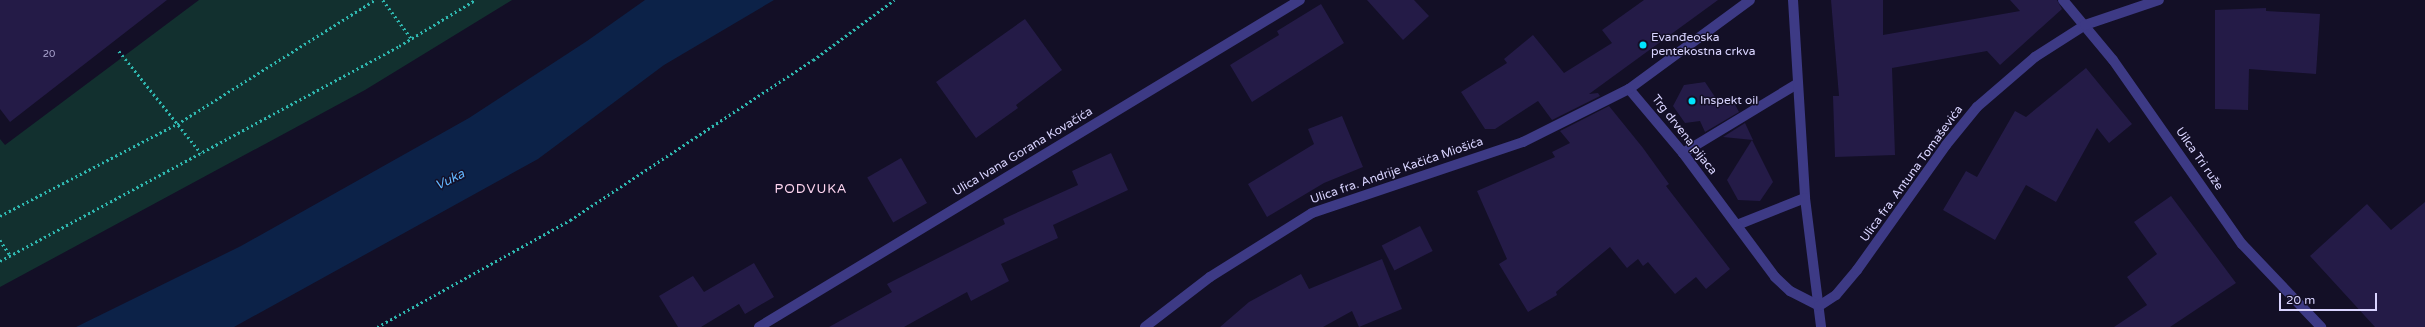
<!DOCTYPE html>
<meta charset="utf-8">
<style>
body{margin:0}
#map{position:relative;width:2425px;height:327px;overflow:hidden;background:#130f26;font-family:"Varela Round",sans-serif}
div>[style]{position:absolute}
.green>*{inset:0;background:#12302f}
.water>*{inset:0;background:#0c2248}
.building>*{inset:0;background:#241b47;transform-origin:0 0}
.path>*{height:2.5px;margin-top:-1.25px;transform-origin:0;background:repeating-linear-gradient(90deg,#2fb8b0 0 2px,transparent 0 5px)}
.lane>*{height:10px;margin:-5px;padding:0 5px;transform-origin:5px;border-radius:5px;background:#3d3a85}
.street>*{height:10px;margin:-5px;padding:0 5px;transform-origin:5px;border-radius:5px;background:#3d3a85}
.dots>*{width:11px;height:11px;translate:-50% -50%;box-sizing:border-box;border:2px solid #130f26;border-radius:50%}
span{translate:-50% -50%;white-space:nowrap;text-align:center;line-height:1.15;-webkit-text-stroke:3px #130f26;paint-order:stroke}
.number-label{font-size:10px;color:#aca6d1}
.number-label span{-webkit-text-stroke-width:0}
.poi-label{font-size:12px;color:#d9d4ff}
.left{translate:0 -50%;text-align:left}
.street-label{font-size:12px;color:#d9d4ff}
.water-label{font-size:13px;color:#62b6ff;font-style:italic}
.neighbourhood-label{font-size:13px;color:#ffd6f0;letter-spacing:1px}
.scale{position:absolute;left:2279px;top:293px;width:98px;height:18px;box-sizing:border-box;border:2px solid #d9d4ff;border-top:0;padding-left:5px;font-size:12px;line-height:14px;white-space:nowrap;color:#d9d4ff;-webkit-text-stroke:3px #130f26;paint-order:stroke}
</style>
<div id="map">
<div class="green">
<i style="clip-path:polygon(199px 0,512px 0,365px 90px,0 287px,0 139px,5px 145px)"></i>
</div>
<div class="water">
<i style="clip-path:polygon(645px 0,774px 0,664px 65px,538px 159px,234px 327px,76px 327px,241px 246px,469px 118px,587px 41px)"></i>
</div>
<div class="building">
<i style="clip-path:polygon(0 0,167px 0,10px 122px,0 109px)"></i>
<i style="clip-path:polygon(1367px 0,1414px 0,1429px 16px,1403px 40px)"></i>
<i style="clip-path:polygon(1644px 0,1718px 0,1589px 94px,1598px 93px,1600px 96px,1552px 120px,1538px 101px,1495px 129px,1485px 129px,1461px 92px,1507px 63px,1504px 59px,1533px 35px,1564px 73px,1612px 43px,1602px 30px)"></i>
<i style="clip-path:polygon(1831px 0,1883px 0,1883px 35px,2020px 11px,2010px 0,2057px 0,2062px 9px,2000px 65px,1987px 51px,1892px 68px,1895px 155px,1835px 157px,1833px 96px,1839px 96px)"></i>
<i style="clip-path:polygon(1321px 4px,1344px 43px,1252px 102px,1230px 65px,1279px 35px,1277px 31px)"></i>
<i style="clip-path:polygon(2266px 8px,2266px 11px,2320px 14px,2316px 74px,2249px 69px,2248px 110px,2215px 109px,2215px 10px)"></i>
<i style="clip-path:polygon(1025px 19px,1062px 70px,1016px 105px,1018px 108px,976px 138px,936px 82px)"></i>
<i style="clip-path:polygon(2086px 68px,2132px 124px,2109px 143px,2097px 128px,2056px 202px,2026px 185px,1995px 240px,1943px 210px,1966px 171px,1977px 177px,2015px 111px,2026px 117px)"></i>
<i style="clip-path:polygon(1705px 82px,1715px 97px,1732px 99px,1739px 112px,1705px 132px,1700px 121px,1685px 123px,1673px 106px,1684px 85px)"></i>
<i style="clip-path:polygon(1609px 106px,1643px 148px,1669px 184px,1666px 186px,1730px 269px,1706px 289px,1696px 277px,1675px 294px,1648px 262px,1643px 266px,1638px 259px,1627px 268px,1610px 247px,1556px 292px,1557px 295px,1528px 312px,1499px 264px,1507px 259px,1477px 191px,1555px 157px,1552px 152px,1570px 143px,1560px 131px)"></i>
<i style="clip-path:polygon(1342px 116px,1363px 167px,1324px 183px,1267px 217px,1248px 184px,1314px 144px,1308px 129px)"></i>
<i style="clip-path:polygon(1745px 123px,1753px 140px,1723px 137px)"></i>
<i style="clip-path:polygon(1752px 140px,1773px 182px,1760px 201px,1738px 200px,1727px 180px)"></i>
<i style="clip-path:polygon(1111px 153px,1128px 190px,1053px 225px,1058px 238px,1001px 264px,1009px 281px,971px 301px,967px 292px,904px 327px,829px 327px,892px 292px,887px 284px,1005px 224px,1003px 219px,1078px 185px,1072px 171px)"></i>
<i style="left:901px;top:158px;width:52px;height:39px;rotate:60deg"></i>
<i style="clip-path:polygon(2171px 196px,2236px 283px,2170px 327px,2114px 327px,2147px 305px,2127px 277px,2157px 254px,2134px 222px)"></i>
<i style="clip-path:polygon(2425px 202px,2425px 327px,2375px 327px,2310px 256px,2367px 204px,2391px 230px)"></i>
<i style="left:1420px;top:226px;width:28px;height:43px;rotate:63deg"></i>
<i style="clip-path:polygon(1382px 259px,1402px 309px,1359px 327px,1352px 311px,1323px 327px,1220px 327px,1249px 302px,1301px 274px,1309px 289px)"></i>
<i style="clip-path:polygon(754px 263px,774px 297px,745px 314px,739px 304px,701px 327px,678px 327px,659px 296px,693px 276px,704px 292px)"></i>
</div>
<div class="path">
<i style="left:383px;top:0;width:47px;rotate:53.6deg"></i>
<i style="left:119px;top:51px;width:131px;rotate:51.2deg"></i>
<i style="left:0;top:216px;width:199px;rotate:-27.5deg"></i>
<i style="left:177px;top:124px;width:234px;rotate:-32.1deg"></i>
<i style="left:0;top:240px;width:18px;rotate:56deg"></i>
<i style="left:0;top:261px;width:453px;rotate:-28.3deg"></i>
<i style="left:399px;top:46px;width:89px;rotate:-31.2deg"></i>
<i style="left:377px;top:327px;width:221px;rotate:-29deg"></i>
<i style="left:570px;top:220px;width:291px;rotate:-33.4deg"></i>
<i style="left:813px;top:60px;width:101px;rotate:-36.5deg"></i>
</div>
<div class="lane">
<i style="left:1683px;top:153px;width:133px;rotate:-31.2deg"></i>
<i style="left:1737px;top:225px;width:73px;rotate:-21.7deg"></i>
</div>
<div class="street">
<i style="left:1793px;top:0;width:198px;rotate:86.5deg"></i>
<i style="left:1805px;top:198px;width:130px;rotate:82.9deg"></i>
<i style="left:2063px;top:0;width:78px;rotate:50.2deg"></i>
<i style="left:2113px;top:60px;width:225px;rotate:55deg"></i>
<i style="left:2242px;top:244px;width:115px;rotate:46.4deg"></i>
<i style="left:1629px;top:89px;width:84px;rotate:49.8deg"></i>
<i style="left:1683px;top:153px;width:154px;rotate:53.4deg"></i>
<i style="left:1775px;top:277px;width:21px;rotate:43deg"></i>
<i style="left:1790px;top:291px;width:33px;rotate:27deg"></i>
<i style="left:1819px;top:306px;width:20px;rotate:-33deg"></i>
<i style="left:1836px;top:295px;width:33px;rotate:-50deg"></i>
<i style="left:1857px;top:270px;width:153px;rotate:-54.5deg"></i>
<i style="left:1946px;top:145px;width:49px;rotate:-50.8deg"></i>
<i style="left:1977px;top:107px;width:77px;rotate:-40.8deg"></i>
<i style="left:2035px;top:57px;width:59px;rotate:-32.6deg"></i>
<i style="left:2085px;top:25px;width:78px;rotate:-18.7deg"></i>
<i style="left:759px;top:327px;width:632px;rotate:-31.15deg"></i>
<i style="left:1145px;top:327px;width:82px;rotate:-37.6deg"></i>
<i style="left:1210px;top:277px;width:120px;rotate:-32.1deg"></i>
<i style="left:1312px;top:213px;width:223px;rotate:-18.6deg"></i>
<i style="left:1523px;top:142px;width:119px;rotate:-26.6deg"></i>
<i style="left:1629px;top:89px;width:150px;rotate:-36.3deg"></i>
</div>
<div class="dots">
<i style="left:1643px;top:45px;background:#00e5ff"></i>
<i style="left:1692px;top:101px;background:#00e5ff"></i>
</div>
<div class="number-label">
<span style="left:49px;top:55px">20</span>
</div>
<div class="poi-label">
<span class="left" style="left:1651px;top:45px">Evanđeoska<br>pentekostna crkva</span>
<span class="left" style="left:1700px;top:101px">Inspekt oil</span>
</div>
<div class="street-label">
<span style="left:1684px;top:135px;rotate:52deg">Trg drvena pijaca</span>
<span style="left:1023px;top:152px;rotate:-31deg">Ulica Ivana Gorana Kovačića</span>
<span style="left:2199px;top:159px;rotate:55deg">Uilca Tri ruže</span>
<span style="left:1397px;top:171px;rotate:-19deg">Ulica fra. Andrije Kačića Miošića</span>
<span style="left:1912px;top:174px;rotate:-54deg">Ulica fra. Antuna Tomaševića</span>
</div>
<div class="water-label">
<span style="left:450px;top:180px;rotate:-26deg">Vuka</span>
</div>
<div class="neighbourhood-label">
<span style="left:811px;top:189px">PODVUKA</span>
</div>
<div class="scale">20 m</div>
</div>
